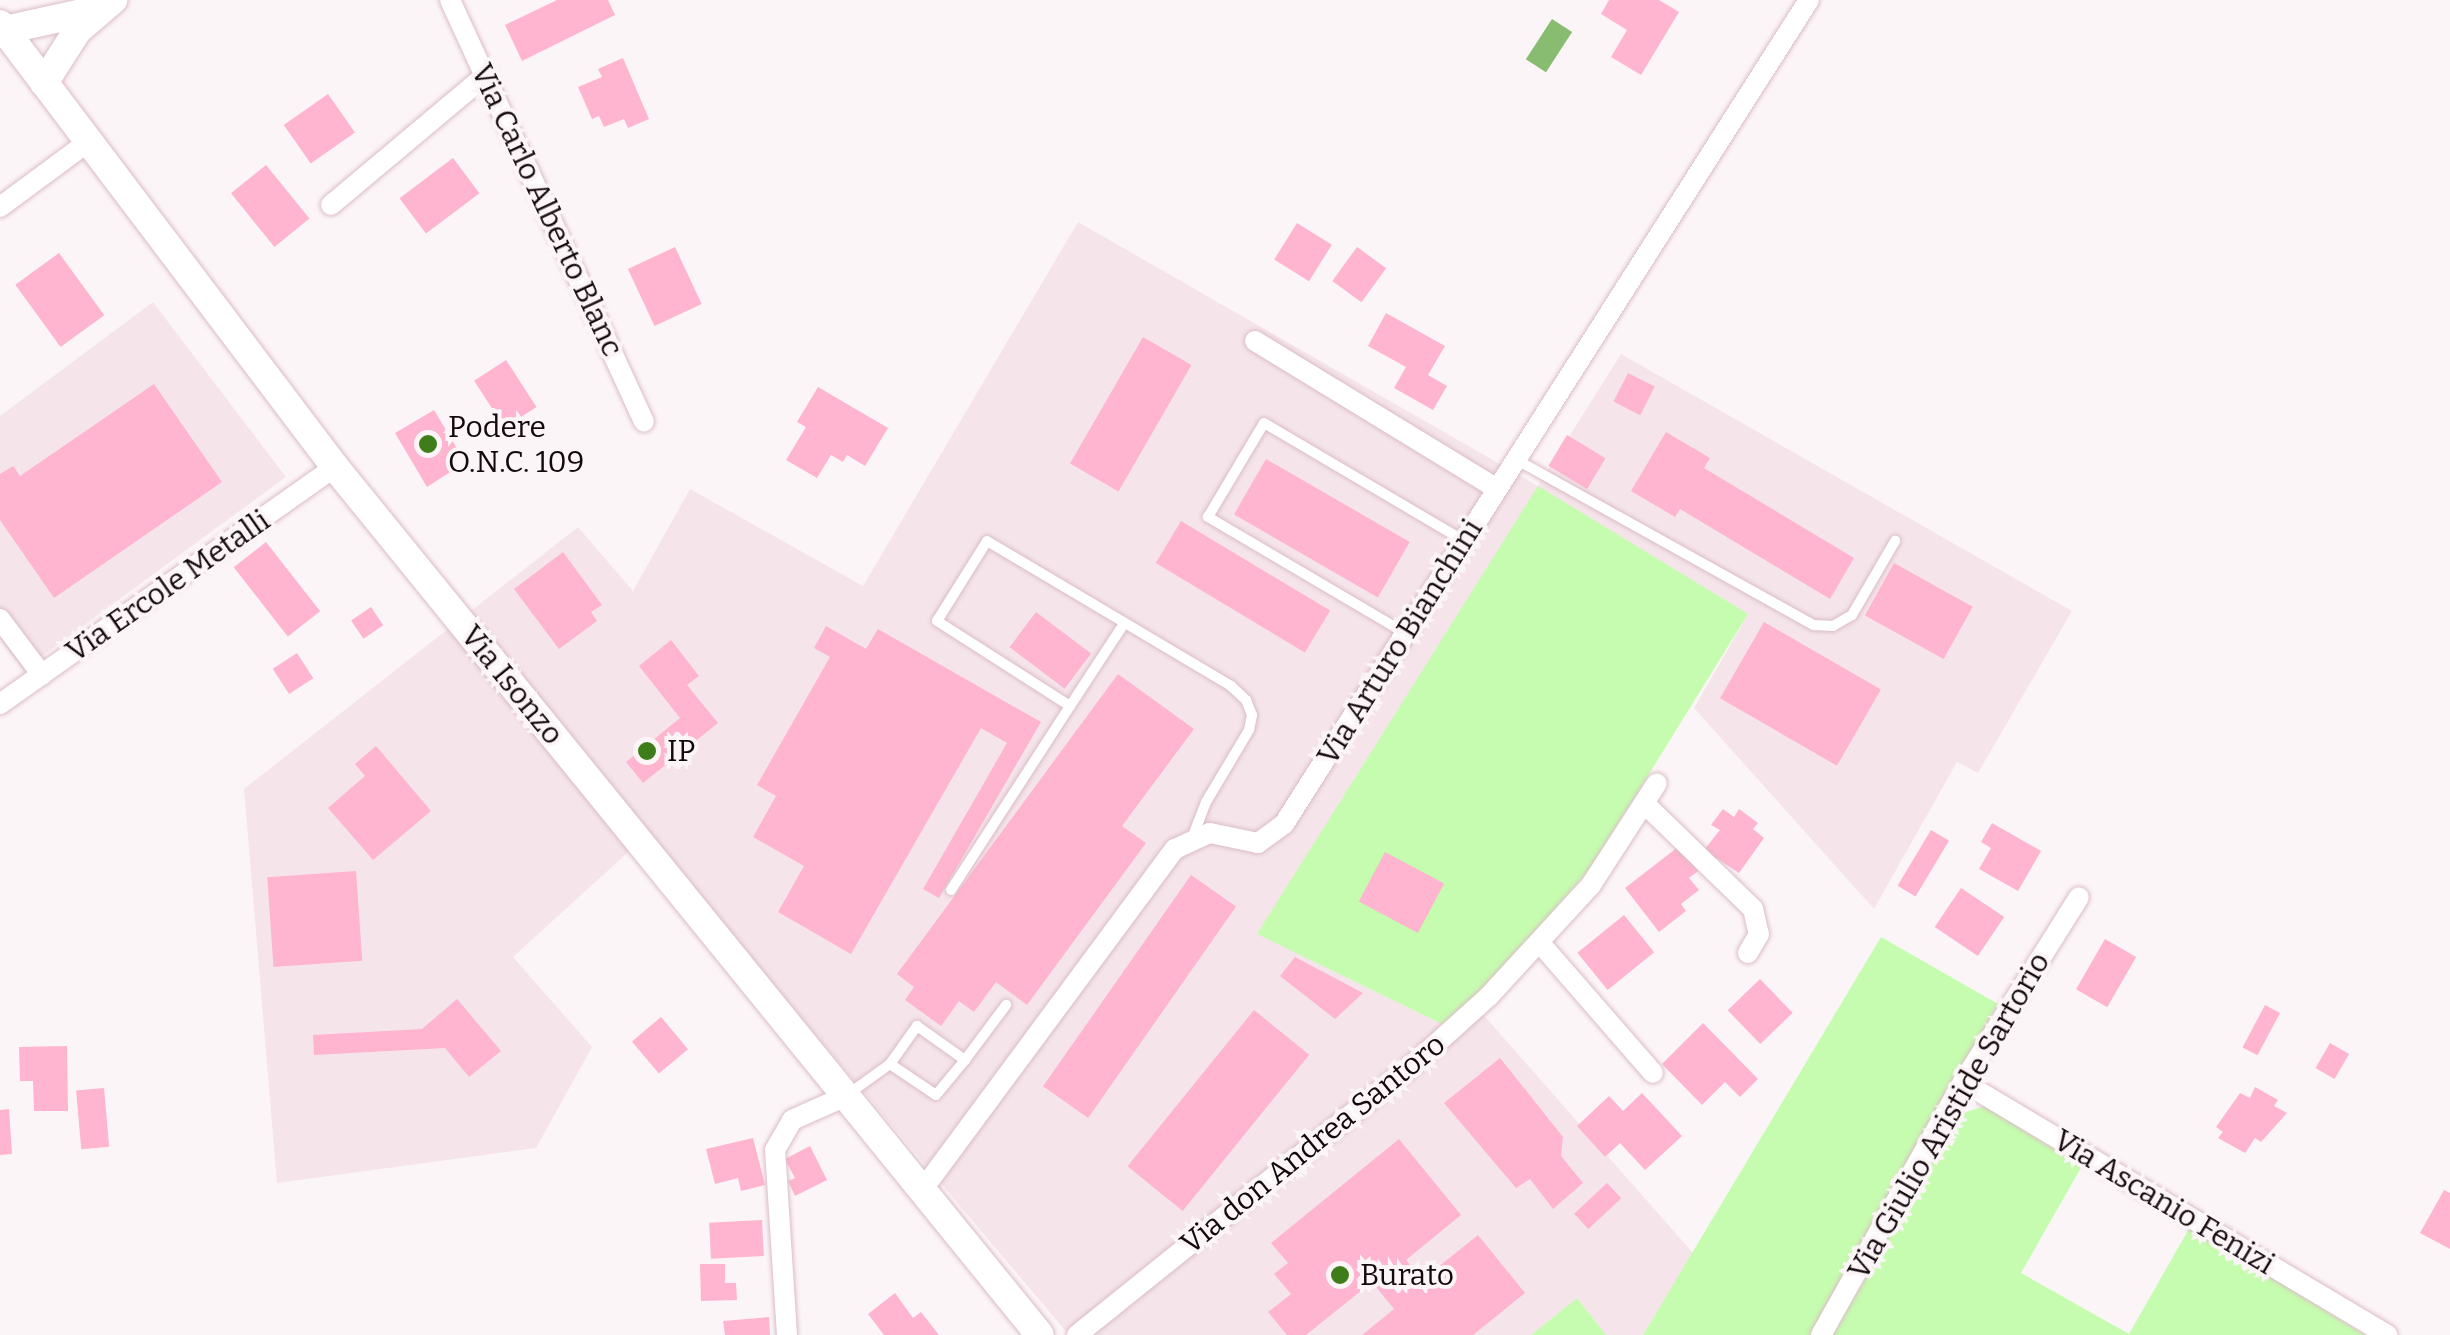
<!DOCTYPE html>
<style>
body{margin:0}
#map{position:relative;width:2450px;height:1335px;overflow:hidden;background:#fcf5f7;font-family:Bitter,serif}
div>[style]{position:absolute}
.built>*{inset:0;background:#f5e5ea}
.green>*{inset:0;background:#c6fcaf}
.water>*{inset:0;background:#88bc71;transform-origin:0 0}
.building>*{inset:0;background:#ffb4cf;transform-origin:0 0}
.roads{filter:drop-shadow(0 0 2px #dbbcc6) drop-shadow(0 0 2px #dbbcc6)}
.lane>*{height:10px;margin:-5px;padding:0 5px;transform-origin:5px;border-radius:5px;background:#fff}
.street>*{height:20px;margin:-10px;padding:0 10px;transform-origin:10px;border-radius:10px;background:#fff}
.secondary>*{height:28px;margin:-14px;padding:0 14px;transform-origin:14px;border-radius:14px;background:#fff}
.dots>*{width:28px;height:28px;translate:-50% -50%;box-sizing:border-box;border:5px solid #fcf5f7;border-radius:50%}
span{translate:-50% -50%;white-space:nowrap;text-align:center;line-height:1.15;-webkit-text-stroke:8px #fcf5f7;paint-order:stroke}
.street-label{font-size:30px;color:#13080c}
.poi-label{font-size:30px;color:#13080c}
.left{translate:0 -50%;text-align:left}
</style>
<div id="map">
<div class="built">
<i style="clip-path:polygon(1078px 222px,1538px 486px,1621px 354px,2072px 611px,1978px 773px,1957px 762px,1874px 909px,1694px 708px,1748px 614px,1258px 933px,1446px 1026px,1473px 1003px,1693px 1253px,1643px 1335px,1606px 1335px,1577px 1298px,1531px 1335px,1069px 1335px,647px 835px,513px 957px,592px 1047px,536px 1148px,277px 1183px,244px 789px,578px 527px,633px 591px,690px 489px,863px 586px)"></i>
<i style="clip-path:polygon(153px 302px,286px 477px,23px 670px,0 639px,0 416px)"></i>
</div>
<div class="green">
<i style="clip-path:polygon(1538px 486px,1748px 614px,1592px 866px,1473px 1003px,1446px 1026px,1257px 934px)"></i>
<i style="clip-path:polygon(1881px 937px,1998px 1004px,1813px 1335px,1643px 1335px)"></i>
<i style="clip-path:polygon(1984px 1106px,2082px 1166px,2021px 1273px,2129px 1334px,2190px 1227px,2365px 1335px,1833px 1335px,1958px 1115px)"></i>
<i style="clip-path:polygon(1577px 1298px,1606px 1335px,1531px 1335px)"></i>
</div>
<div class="water">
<i style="left:1552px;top:19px;width:24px;height:48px;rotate:33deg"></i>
</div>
<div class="building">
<i style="clip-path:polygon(557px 0,608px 0,615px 15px,522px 61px,505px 25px)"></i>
<i style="clip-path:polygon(1609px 0,1659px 0,1679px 12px,1641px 75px,1611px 57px,1627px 30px,1601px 14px)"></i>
<i style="clip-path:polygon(623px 58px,649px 119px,628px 128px,624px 119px,604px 127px,599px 116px,592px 119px,578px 87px,602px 77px,598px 69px)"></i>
<i style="left:328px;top:94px;width:47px;height:54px;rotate:55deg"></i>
<i style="left:453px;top:158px;width:44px;height:67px;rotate:53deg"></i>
<i style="left:266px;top:165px;width:69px;height:45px;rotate:51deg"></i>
<i style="left:1297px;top:223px;width:41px;height:43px;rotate:32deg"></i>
<i style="left:675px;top:247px;width:63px;height:52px;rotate:65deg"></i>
<i style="left:1357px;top:247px;width:36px;height:42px;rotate:36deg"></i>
<i style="left:59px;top:253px;width:77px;height:54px;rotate:54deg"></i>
<i style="clip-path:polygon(1386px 313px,1445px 346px,1428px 375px,1447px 386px,1433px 410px,1394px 388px,1406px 367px,1368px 346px)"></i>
<i style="left:1143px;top:337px;width:56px;height:146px;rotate:30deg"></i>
<i style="left:506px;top:360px;width:56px;height:38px;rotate:57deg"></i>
<i style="left:1628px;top:373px;width:30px;height:32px;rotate:27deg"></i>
<i style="clip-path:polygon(154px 384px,222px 482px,54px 598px,0 520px,0 474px,13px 466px,20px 476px)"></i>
<i style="clip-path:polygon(818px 387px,888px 428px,865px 466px,847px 455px,843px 462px,831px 455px,817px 478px,786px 460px,806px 427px,797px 422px)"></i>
<i style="clip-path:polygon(434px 410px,461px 455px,450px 462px,455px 469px,427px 487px,395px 433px)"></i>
<i style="clip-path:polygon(1666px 432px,1710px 458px,1704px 468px,1854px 558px,1830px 599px,1680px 509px,1675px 517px,1631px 491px)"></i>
<i style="left:1567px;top:435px;width:45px;height:36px;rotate:31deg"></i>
<i style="left:1266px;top:459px;width:166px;height:64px;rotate:30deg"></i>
<i style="left:1181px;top:521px;width:174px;height:49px;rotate:31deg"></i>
<i style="left:266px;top:542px;width:88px;height:41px;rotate:52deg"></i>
<i style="clip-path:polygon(563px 552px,602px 605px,591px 612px,597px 621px,559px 649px,514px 589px)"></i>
<i style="left:1894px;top:563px;width:90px;height:60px;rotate:29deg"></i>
<i style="left:371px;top:607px;width:22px;height:24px;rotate:56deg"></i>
<i style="left:1036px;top:612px;width:69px;height:44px;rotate:37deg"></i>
<i style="left:1764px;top:622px;width:135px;height:88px;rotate:30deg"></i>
<i style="clip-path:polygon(826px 626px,866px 649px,878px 629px,1041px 722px,939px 898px,923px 889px,1007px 743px,981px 728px,851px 954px,778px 912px,804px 866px,753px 837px,776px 796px,757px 785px,830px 657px,814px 648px)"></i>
<i style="clip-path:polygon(671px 640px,699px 676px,687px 685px,718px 723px,643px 783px,626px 762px,680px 718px,639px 666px)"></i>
<i style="left:297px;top:653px;width:30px;height:29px;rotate:57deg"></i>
<i style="clip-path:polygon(1118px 674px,1194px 729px,1122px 826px,1146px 843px,1027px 1005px,996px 982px,974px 1012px,959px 1001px,941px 1026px,905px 1000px,914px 987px,897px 974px)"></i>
<i style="clip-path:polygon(376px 746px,431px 811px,373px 860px,328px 808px,365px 776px,355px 764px)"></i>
<i style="clip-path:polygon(1723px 809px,1734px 817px,1739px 809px,1758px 823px,1753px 829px,1764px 838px,1739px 873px,1704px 850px,1720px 830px,1711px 825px)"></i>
<i style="clip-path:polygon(1992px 823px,2041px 851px,2018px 891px,1979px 869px,1991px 848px,1981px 842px)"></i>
<i style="left:1931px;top:830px;width:21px;height:65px;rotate:31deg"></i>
<i style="clip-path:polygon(1678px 847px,1698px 871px,1689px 878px,1699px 890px,1681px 904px,1686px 911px,1659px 932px,1625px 888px)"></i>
<i style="left:1385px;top:852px;width:67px;height:56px;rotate:28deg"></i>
<i style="left:356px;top:871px;width:90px;height:89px;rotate:86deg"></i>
<i style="left:1191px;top:875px;width:55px;height:258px;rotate:35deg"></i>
<i style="left:1961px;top:888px;width:52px;height:47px;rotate:34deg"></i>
<i style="left:1624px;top:915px;width:48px;height:60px;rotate:51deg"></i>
<i style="left:2105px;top:939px;width:36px;height:58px;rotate:30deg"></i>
<i style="clip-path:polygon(1295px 957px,1363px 993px,1335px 1019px,1280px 976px)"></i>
<i style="left:1760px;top:979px;width:47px;height:45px;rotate:46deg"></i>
<i style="clip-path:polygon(457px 999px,501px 1051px,469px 1077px,445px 1048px,314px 1055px,313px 1035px,422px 1029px)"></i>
<i style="left:2265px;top:1005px;width:17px;height:48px;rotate:28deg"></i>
<i style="left:1254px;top:1010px;width:71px;height:201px;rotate:39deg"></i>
<i style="left:661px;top:1017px;width:42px;height:38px;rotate:50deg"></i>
<i style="clip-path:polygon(1703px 1023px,1758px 1079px,1740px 1097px,1725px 1082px,1702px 1105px,1662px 1064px)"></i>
<i style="left:2330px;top:1043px;width:22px;height:29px;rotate:30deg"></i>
<i style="clip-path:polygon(67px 1046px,68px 1111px,34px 1111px,33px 1081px,20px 1081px,19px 1047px)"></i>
<i style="clip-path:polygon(1500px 1058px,1563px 1137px,1561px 1156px,1583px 1183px,1553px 1209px,1530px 1179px,1516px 1188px,1444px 1103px)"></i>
<i style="clip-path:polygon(2255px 1087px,2278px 1100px,2274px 1106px,2287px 1113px,2261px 1142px,2255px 1138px,2245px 1153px,2218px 1138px,2223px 1132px,2216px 1127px,2240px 1093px,2250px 1098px)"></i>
<i style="left:104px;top:1088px;width:59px;height:28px;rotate:85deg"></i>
<i style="clip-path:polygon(1642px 1093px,1682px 1136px,1645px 1170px,1620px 1143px,1605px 1157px,1577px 1126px,1609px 1096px,1623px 1111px)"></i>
<i style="clip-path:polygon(9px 1109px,12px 1154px,0 1155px,0 1110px)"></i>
<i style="clip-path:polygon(753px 1138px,765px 1185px,741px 1191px,738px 1178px,715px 1184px,706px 1149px)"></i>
<i style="clip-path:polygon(1399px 1139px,1461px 1215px,1406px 1260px,1422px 1280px,1478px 1235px,1525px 1293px,1473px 1335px,1362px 1335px,1394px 1309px,1372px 1282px,1306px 1335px,1287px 1335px,1268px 1312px,1291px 1294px,1274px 1274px,1288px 1263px,1271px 1243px)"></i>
<i style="clip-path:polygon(810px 1146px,827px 1180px,795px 1196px,788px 1181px,795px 1178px,785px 1159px)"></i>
<i style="left:1607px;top:1183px;width:21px;height:45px;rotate:47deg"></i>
<i style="clip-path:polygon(2444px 1190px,2450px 1193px,2450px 1249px,2420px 1233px)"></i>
<i style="left:762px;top:1220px;width:36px;height:53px;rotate:87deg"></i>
<i style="clip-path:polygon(700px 1264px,725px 1264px,725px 1283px,736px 1283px,737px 1300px,701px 1301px)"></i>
<i style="clip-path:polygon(895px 1293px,913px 1318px,921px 1312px,939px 1335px,884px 1335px,868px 1314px)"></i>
<i style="clip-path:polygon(769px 1317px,770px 1335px,725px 1335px,723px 1321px)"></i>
</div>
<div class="roads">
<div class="lane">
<i style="left:1517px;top:460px;width:340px;rotate:29.1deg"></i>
<i style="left:1814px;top:625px;width:19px;rotate:3deg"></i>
<i style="left:1833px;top:626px;width:22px;rotate:-30deg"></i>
<i style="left:1852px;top:615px;width:86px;rotate:-59.8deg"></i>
<i style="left:1405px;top:633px;width:229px;rotate:-149.5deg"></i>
<i style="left:1208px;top:517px;width:109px;rotate:-59.2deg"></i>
<i style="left:1264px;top:423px;width:232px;rotate:30.5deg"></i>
<i style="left:1070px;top:706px;width:97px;rotate:-56.8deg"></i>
<i style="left:951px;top:890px;width:219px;rotate:-57.1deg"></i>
<i style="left:1070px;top:706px;width:158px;rotate:-147.4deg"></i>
<i style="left:937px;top:621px;width:94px;rotate:-58deg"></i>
<i style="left:987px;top:541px;width:284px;rotate:30.7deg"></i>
<i style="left:1231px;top:686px;width:21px;rotate:43deg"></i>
<i style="left:1246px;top:700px;width:16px;rotate:68deg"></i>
<i style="left:1252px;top:715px;width:15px;rotate:101deg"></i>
<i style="left:1249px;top:730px;width:84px;rotate:120.8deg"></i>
<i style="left:1206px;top:802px;width:39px;rotate:111deg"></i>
<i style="left:890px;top:1064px;width:55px;rotate:34deg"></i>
<i style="left:936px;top:1095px;width:45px;rotate:-50.4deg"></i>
<i style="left:847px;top:1095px;width:53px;rotate:-35.8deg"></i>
<i style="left:890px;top:1064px;width:47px;rotate:-54.6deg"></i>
<i style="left:917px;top:1026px;width:59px;rotate:35.3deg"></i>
<i style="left:965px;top:1060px;width:69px;rotate:-53.3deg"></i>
</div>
<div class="street">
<i style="left:450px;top:0;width:464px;rotate:65.3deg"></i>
<i style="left:331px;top:205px;width:202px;rotate:-40deg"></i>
<i style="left:0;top:207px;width:109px;rotate:-36.5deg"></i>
<i style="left:1255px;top:341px;width:284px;rotate:31.4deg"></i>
<i style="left:0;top:619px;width:70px;rotate:53.1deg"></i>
<i style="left:0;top:704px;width:410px;rotate:-35.3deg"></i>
<i style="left:1645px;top:804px;width:151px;rotate:44.2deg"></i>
<i style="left:1753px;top:909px;width:26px;rotate:77deg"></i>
<i style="left:1759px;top:934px;width:22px;rotate:120deg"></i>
<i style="left:1540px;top:943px;width:172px;rotate:49deg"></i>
<i style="left:1963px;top:1082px;width:494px;rotate:30.8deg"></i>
<i style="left:923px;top:1189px;width:423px;rotate:-53.5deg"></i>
<i style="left:1175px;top:849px;width:38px;rotate:-25deg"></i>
<i style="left:1210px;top:833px;width:49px;rotate:11.8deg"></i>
<i style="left:1258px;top:843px;width:32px;rotate:-36deg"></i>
<i style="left:1284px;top:824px;width:977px;rotate:-57.5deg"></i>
<i style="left:787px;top:1335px;width:185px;rotate:-93.7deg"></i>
<i style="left:775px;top:1150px;width:34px;rotate:-60deg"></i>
<i style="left:792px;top:1120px;width:59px;rotate:-24deg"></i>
<i style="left:1077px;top:1335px;width:435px;rotate:-38.8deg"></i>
<i style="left:1416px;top:1062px;width:98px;rotate:-42.1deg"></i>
<i style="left:1489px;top:996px;width:151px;rotate:-47.4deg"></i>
<i style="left:1591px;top:885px;width:121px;rotate:-57.1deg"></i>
<i style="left:1821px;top:1335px;width:290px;rotate:-60.7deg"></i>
<i style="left:1963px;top:1082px;width:218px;rotate:-57.9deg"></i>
</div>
<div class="secondary">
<i style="left:0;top:24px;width:555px;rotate:52.9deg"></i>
<i style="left:335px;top:467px;width:1118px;rotate:50.92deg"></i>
<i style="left:5px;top:30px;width:93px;rotate:-12.4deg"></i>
<i style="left:44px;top:83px;width:62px;rotate:-57.6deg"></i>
<i style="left:77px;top:31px;width:48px;rotate:-40.7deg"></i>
</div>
</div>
<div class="dots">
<i style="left:428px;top:444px;background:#3f7d1a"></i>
<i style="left:647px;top:751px;background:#3f7d1a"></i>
<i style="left:1340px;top:1275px;background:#3f7d1a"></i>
</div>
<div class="street-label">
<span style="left:547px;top:210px;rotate:65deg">Via Carlo Alberto Blanc</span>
<span style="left:168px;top:586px;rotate:-35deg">Via Ercole Metalli</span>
<span style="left:1400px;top:642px;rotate:-58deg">Via Arturo Bianchini</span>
<span style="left:512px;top:685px;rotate:51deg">Via Isonzo</span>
<span style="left:1949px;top:1116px;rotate:-60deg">Via Giulio Aristide Sartorio</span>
<span style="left:1313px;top:1144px;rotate:-39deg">Via don Andrea Santoro</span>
<span style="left:2164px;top:1202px;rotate:31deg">Via Ascanio Fenizi</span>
</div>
<div class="poi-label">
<span class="left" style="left:448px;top:444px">Podere<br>O.N.C. 109</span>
<span class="left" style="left:667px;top:751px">IP</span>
<span class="left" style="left:1360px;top:1275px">Burato</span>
</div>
</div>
